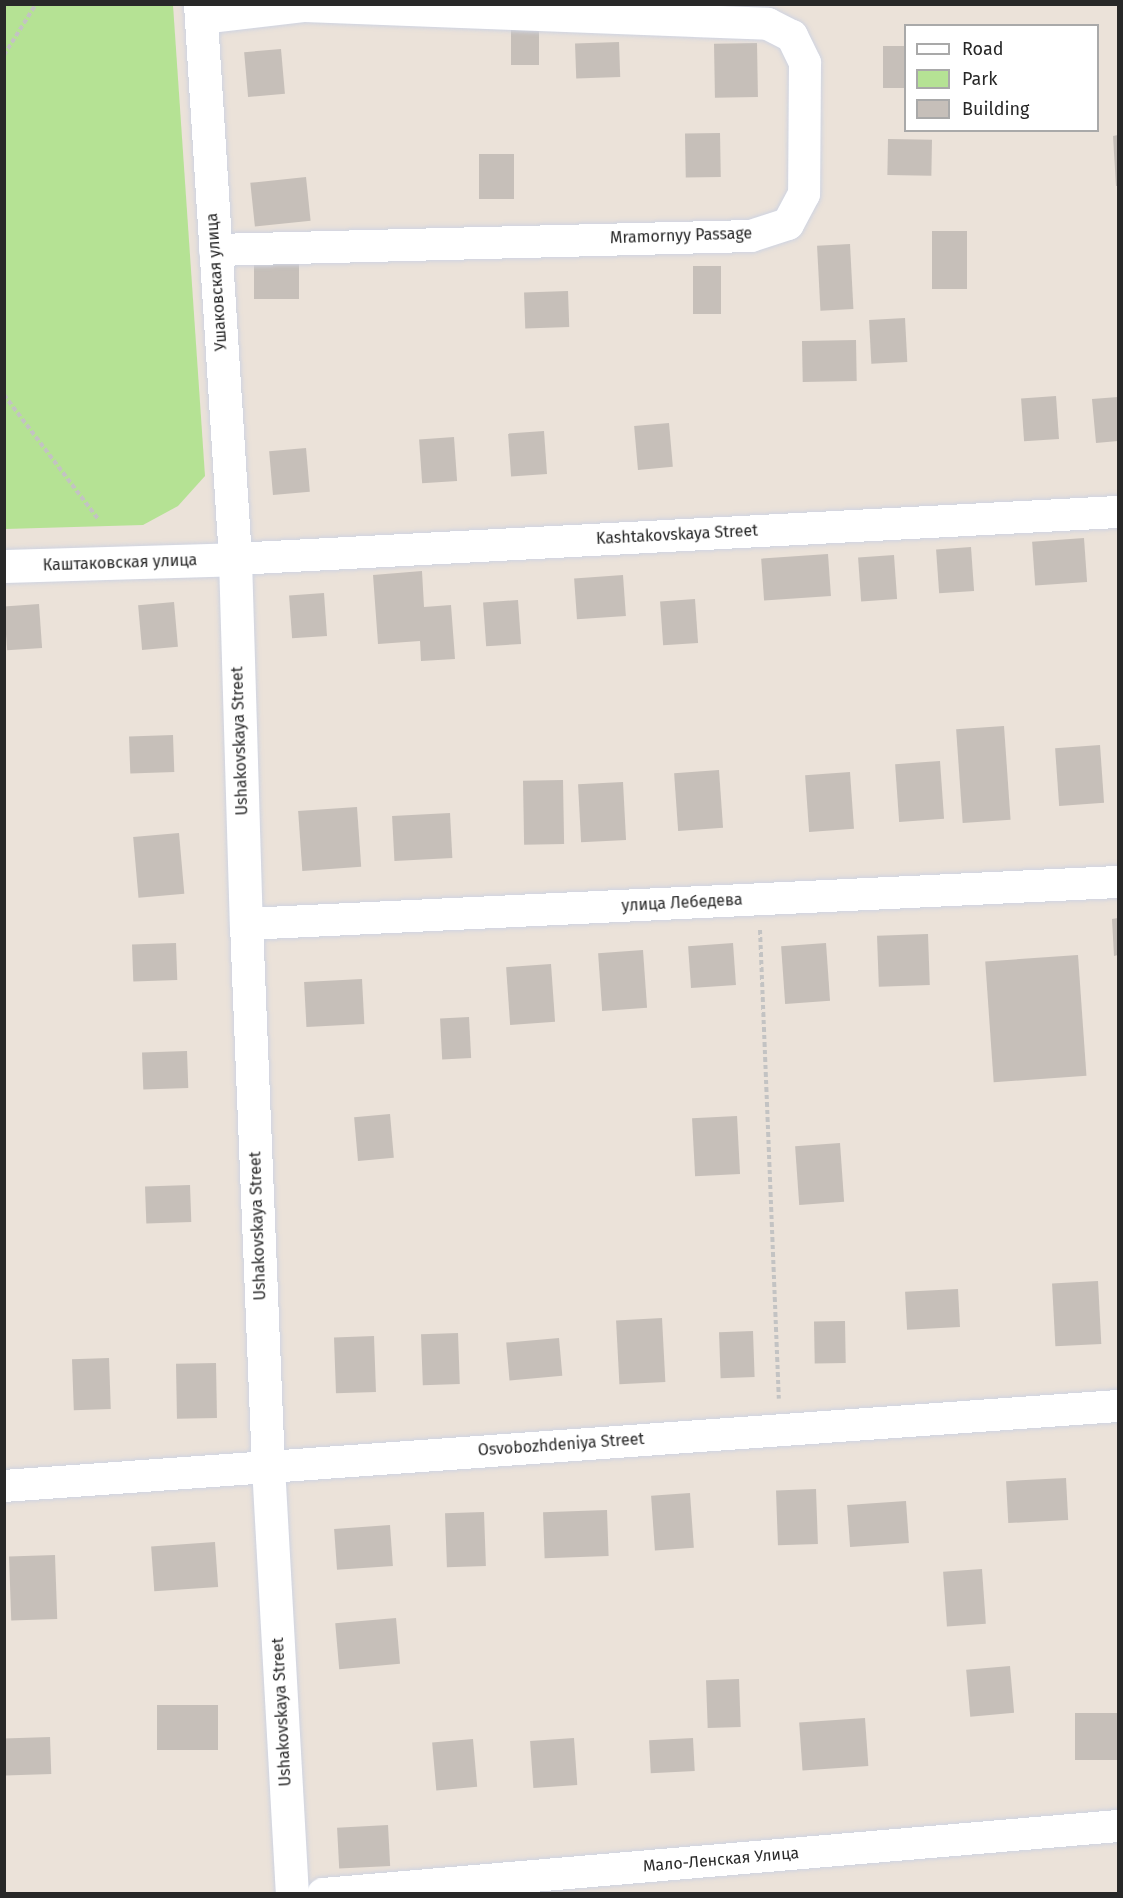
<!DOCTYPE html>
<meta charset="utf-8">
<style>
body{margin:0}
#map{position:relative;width:1123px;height:1898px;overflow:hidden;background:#ebe2d9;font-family:"Fira Sans",sans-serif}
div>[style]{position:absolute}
.green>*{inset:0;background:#b5e294}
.building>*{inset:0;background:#c6bfb9;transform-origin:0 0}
.path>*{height:4px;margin-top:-2px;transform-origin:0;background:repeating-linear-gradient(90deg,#c3c3c3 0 4.5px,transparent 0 7.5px)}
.roads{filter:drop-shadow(0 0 2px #ced3e1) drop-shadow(0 0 2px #ced3e1)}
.street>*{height:32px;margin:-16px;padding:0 16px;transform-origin:16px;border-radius:16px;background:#fff}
.secondary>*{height:33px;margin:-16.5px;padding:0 16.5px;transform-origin:16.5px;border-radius:16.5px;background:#fff}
span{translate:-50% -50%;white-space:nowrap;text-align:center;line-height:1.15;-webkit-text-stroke:6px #fff;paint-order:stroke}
.street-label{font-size:16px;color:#282828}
.frame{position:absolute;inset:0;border:6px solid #282828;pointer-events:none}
.legend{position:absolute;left:904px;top:24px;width:195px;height:108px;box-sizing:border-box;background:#fff;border:2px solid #a9a9a9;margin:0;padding:8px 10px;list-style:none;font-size:18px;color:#282828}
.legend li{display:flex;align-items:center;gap:12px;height:30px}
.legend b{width:30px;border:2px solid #a9a9a9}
</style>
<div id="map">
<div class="green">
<i style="clip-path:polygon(4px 5px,173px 5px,205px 476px,178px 506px,143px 525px,5px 529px)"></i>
</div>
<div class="building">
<i style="left:511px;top:30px;width:28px;height:35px"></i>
<i style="left:619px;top:42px;width:35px;height:44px;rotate:88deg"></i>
<i style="left:757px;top:43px;width:54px;height:43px;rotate:89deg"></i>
<i style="left:906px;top:46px;width:42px;height:23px;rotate:90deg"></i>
<i style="left:281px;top:49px;width:45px;height:37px;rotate:85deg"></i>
<i style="left:720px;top:133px;width:44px;height:35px;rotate:89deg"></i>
<i style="clip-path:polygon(1118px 135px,1118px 186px,1116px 186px,1113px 136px)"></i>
<i style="left:888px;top:139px;width:44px;height:36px;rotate:1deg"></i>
<i style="left:479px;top:154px;width:35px;height:45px"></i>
<i style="left:306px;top:177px;width:44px;height:56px;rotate:84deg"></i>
<i style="left:932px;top:231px;width:35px;height:58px"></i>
<i style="left:850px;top:244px;width:65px;height:33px;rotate:87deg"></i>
<i style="left:299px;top:262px;width:37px;height:45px;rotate:90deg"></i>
<i style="left:693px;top:266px;width:28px;height:48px"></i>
<i style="left:568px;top:291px;width:36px;height:44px;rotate:88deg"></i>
<i style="left:905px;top:318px;width:44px;height:36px;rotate:87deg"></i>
<i style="left:856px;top:340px;width:41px;height:54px;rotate:89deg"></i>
<i style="left:1056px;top:396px;width:43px;height:35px;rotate:86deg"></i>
<i style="clip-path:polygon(1118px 397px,1118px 441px,1096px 443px,1092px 399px)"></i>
<i style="left:669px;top:423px;width:44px;height:35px;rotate:85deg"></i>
<i style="left:544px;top:431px;width:43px;height:36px;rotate:86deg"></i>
<i style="left:454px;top:437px;width:44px;height:35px;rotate:86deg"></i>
<i style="left:306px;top:448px;width:44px;height:37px;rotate:85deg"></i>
<i style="left:1084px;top:538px;width:44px;height:52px;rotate:86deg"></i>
<i style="left:971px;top:547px;width:44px;height:35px;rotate:86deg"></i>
<i style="left:828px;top:554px;width:42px;height:67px;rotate:86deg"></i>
<i style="left:894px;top:555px;width:44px;height:36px;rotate:86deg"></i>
<i style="clip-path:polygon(422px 571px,424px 607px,451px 605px,455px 659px,421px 661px,420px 641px,378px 644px,373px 575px)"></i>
<i style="left:623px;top:575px;width:41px;height:49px;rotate:86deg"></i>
<i style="left:324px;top:593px;width:43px;height:35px;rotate:86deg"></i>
<i style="left:695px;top:599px;width:44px;height:35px;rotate:86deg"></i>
<i style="left:518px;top:600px;width:44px;height:35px;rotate:86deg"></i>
<i style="left:174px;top:602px;width:45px;height:36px;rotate:85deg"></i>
<i style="left:39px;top:604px;width:44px;height:35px;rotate:86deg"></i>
<i style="left:1004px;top:726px;width:94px;height:48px;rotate:86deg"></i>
<i style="left:173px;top:735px;width:37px;height:44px;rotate:88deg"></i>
<i style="left:1100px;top:745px;width:58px;height:45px;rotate:86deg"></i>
<i style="left:940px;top:761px;width:58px;height:45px;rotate:86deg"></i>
<i style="left:719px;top:770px;width:58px;height:45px;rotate:86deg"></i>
<i style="left:850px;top:772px;width:57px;height:45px;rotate:86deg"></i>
<i style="left:563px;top:780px;width:64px;height:40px;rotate:89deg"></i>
<i style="left:623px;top:782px;width:58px;height:45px;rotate:87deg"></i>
<i style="left:357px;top:807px;width:60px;height:59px;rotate:86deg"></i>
<i style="left:450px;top:813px;width:45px;height:58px;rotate:87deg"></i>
<i style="left:179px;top:833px;width:61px;height:46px;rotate:85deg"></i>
<i style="clip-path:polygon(1118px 918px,1118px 955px,1114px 956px,1112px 919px)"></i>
<i style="left:928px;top:934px;width:51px;height:51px;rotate:88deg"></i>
<i style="left:176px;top:943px;width:37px;height:44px;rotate:88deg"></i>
<i style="left:733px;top:943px;width:42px;height:45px;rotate:86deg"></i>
<i style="left:826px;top:943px;width:58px;height:45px;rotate:86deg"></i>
<i style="left:643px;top:950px;width:58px;height:45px;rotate:86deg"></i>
<i style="left:1078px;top:955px;width:121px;height:93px;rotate:86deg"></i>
<i style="left:551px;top:964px;width:58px;height:45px;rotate:86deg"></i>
<i style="left:362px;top:979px;width:45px;height:58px;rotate:87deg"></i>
<i style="left:469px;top:1017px;width:41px;height:29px;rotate:87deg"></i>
<i style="left:187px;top:1051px;width:37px;height:45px;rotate:88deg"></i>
<i style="left:390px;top:1114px;width:44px;height:36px;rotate:85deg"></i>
<i style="left:737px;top:1116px;width:58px;height:45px;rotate:87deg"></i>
<i style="left:840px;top:1143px;width:59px;height:45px;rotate:86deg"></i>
<i style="left:190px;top:1185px;width:37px;height:45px;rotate:88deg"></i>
<i style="left:1098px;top:1281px;width:63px;height:46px;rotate:87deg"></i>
<i style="left:958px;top:1289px;width:38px;height:53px;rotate:87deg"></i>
<i style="left:662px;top:1318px;width:64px;height:46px;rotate:87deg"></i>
<i style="left:845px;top:1321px;width:42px;height:31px;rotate:89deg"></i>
<i style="left:753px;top:1331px;width:46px;height:34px;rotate:88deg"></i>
<i style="left:458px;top:1333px;width:51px;height:37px;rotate:88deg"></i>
<i style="left:374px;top:1336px;width:56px;height:40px;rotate:88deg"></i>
<i style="left:559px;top:1338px;width:38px;height:53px;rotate:85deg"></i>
<i style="left:109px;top:1358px;width:51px;height:37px;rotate:88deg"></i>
<i style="left:216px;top:1363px;width:55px;height:40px;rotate:89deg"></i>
<i style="left:1066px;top:1478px;width:42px;height:60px;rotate:87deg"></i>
<i style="left:816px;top:1489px;width:55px;height:40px;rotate:88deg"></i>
<i style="left:690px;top:1493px;width:55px;height:39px;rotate:86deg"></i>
<i style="left:906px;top:1501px;width:42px;height:59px;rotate:86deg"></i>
<i style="left:607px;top:1510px;width:46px;height:64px;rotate:88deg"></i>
<i style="left:484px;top:1512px;width:54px;height:39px;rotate:88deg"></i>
<i style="left:390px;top:1525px;width:41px;height:56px;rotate:86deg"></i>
<i style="left:215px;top:1542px;width:45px;height:64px;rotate:86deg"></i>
<i style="left:55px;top:1555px;width:64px;height:46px;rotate:88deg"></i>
<i style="left:982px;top:1569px;width:55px;height:39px;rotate:86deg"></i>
<i style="left:396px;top:1618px;width:46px;height:61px;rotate:85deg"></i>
<i style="left:1010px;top:1666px;width:47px;height:44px;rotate:85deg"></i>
<i style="left:739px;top:1679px;width:48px;height:33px;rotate:88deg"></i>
<i style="left:157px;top:1705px;width:61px;height:45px"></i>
<i style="left:1118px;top:1713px;width:47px;height:43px;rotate:90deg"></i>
<i style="left:865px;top:1718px;width:48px;height:66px;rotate:86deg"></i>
<i style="left:50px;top:1737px;width:37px;height:46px;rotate:88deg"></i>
<i style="left:574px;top:1738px;width:47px;height:44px;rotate:86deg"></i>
<i style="left:693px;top:1738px;width:33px;height:44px;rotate:87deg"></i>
<i style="left:473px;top:1739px;width:48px;height:41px;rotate:85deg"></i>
<i style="left:388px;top:1825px;width:41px;height:51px;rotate:87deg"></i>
</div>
<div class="path">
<i style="left:4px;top:55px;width:60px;rotate:-57.9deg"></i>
<i style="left:4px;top:395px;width:157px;rotate:52.8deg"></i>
<i style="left:760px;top:930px;width:469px;rotate:87.7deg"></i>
</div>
<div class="roads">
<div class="street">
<i style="left:201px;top:18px;width:105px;rotate:-6.6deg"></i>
<i style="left:305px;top:6px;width:463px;rotate:2.2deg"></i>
<i style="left:768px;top:24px;width:27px;rotate:27deg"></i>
<i style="left:792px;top:36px;width:30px;rotate:64deg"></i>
<i style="left:805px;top:63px;width:131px;rotate:90.4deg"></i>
<i style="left:804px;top:194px;width:34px;rotate:118deg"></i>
<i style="left:788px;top:224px;width:39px;rotate:162deg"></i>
<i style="left:751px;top:236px;width:536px;rotate:178.5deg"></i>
<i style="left:235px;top:559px;width:884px;rotate:-3.05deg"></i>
<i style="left:246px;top:924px;width:873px;rotate:-2.76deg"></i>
<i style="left:4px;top:1486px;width:1117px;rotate:-4.11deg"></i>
<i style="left:323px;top:1894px;width:798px;rotate:-4.89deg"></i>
</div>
<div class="secondary">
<i style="left:200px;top:4px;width:556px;rotate:86.39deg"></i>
<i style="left:235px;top:559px;width:365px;rotate:88.3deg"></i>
<i style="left:246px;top:924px;width:542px;rotate:87.68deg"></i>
<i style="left:268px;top:1466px;width:429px;rotate:86.8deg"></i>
<i style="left:4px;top:566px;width:231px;rotate:-1.7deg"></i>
</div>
</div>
<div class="street-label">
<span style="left:681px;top:236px;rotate:-2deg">Mramornyy Passage</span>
<span style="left:217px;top:282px;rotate:-94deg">Ушаковская улица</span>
<span style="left:677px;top:535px;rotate:-3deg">Kashtakovskaya Street</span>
<span style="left:120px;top:563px;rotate:-2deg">Каштаковская улица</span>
<span style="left:240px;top:741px;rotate:-92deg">Ushakovskaya Street</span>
<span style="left:682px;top:903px;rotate:-3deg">улица Лебедева</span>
<span style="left:258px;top:1226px;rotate:-92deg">Ushakovskaya Street</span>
<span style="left:561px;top:1445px;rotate:-4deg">Osvobozhdeniya Street</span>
<span style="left:282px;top:1712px;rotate:-93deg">Ushakovskaya Street</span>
<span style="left:721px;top:1860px;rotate:-5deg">Мало-Ленская Улица</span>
</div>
<div class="frame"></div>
<ul class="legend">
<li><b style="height:8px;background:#fff"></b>Road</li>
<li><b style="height:16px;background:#b5e294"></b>Park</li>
<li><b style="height:16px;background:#c6bfb9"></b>Building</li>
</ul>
</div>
